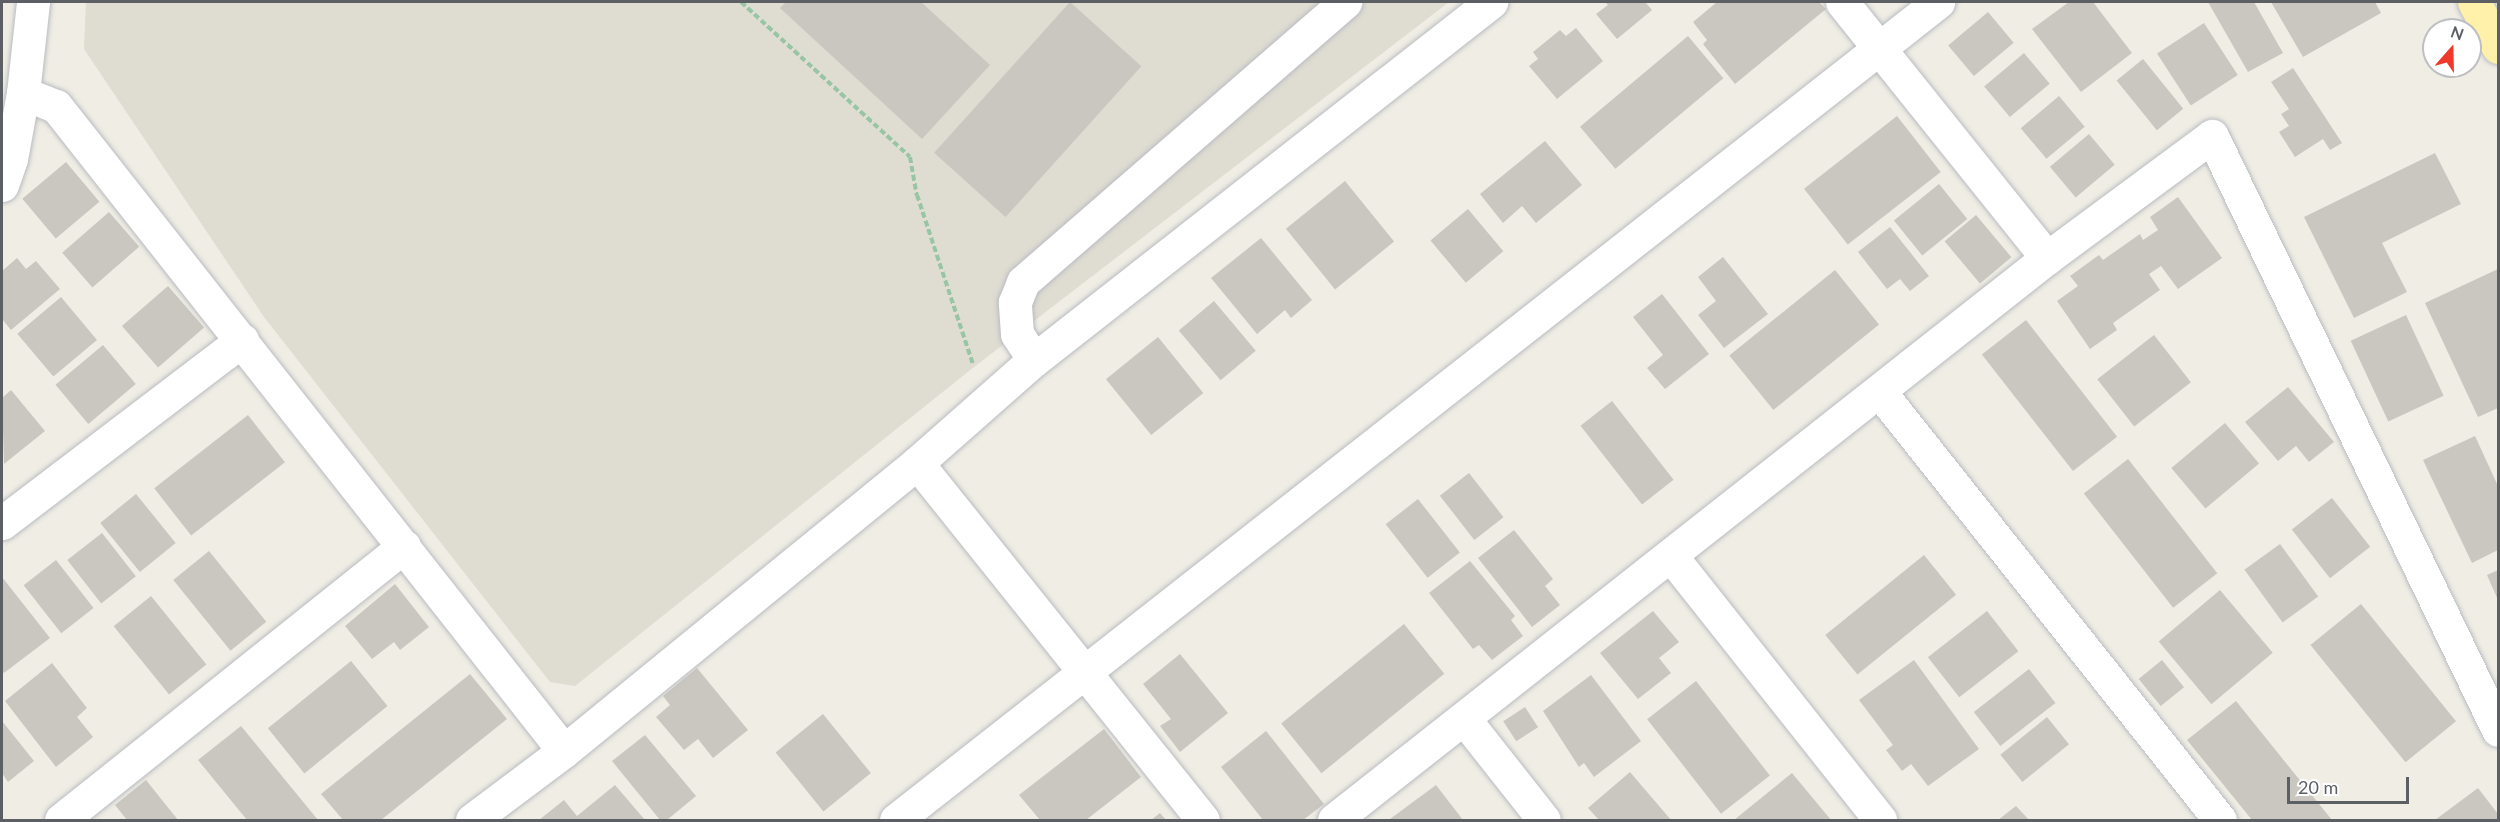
<!DOCTYPE html>
<style>
body{margin:0}
#map{position:relative;width:2500px;height:822px;overflow:hidden;background:#efede4;font-family:Lato,sans-serif}
div>[style]{position:absolute}
.education>*{inset:0;background:#dfdcd2}
.building>*{inset:0;background:#cac7c1;transform-origin:0 0}
.path>*{height:4px;margin-top:-2px;transform-origin:0;background:repeating-linear-gradient(90deg,#98c6a5 0 6px,transparent 0 9px)}
.roads{filter:drop-shadow(0 0 2px #b9bcc1) drop-shadow(0 0 2px #b9bcc1)}
.minor>*{height:33px;margin:-16.5px;padding:0 16.5px;transform-origin:16.5px;border-radius:16.5px;background:#fff}
.major>*{height:33px;margin:-16.5px;padding:0 16.5px;transform-origin:16.5px;border-radius:16.5px;background:#fff1a9}
span{translate:-50% -50%;white-space:nowrap;text-align:center;line-height:1.15;-webkit-text-stroke:4.5px #fff;paint-order:stroke}
.frame{position:absolute;inset:0;border:3px solid #5c6065;pointer-events:none}
.north{position:absolute;left:2422px;top:18px;width:60px;height:60px;box-sizing:border-box;background:#fff;border:2px solid #bebfc1;border-radius:50%;rotate:20deg;font-size:16px;font-weight:700;line-height:24px;text-align:center;color:#5c6065}
.north::after{content:'';display:block;margin:auto;width:21px;height:27px;background:#ee392b;clip-path:polygon(50% 0,100% 100%,50% 72%,0 100%)}
.scale{position:absolute;left:2287px;top:777px;width:122px;height:27px;box-sizing:border-box;border:3px solid #5c6065;border-top:0;padding-left:8px;font-size:18px;line-height:21px;white-space:nowrap;color:#5c6065;-webkit-text-stroke:4px #fff;paint-order:stroke}
</style>
<div id="map">
<div class="education">
<i style="clip-path:polygon(86px 2px,1449px 2px,974px 367px,575px 686px,550px 682px,264px 317px,84px 49px)"></i>
</div>
<div class="building">
<i style="clip-path:polygon(786px 2px,921px 2px,990px 65px,922px 139px,780px 8px)"></i>
<i style="left:1070px;top:2px;width:96px;height:203px;rotate:42deg"></i>
<i style="clip-path:polygon(1605px 2px,1645px 2px,1652px 10px,1617px 39px,1596px 14px,1608px 5px)"></i>
<i style="clip-path:polygon(1717px 2px,1819px 2px,1826px 9px,1735px 84px,1703px 44px,1707px 40px,1693px 22px)"></i>
<i style="clip-path:polygon(2069px 2px,2093px 2px,2132px 53px,2081px 92px,2032px 29px)"></i>
<i style="clip-path:polygon(2208px 2px,2254px 2px,2283px 53px,2248px 72px)"></i>
<i style="clip-path:polygon(2271px 2px,2375px 2px,2381px 13px,2303px 57px)"></i>
<i style="left:1988px;top:12px;width:40px;height:52px;rotate:50deg"></i>
<i style="left:2204px;top:23px;width:62px;height:56px;rotate:57deg"></i>
<i style="clip-path:polygon(1576px 28px,1603px 61px,1557px 99px,1529px 66px,1538px 59px,1533px 52px,1560px 30px,1566px 36px)"></i>
<i style="left:1688px;top:36px;width:55px;height:141px;rotate:50deg"></i>
<i style="left:2024px;top:53px;width:40px;height:52px;rotate:50deg"></i>
<i style="left:2143px;top:59px;width:64px;height:34px;rotate:51deg"></i>
<i style="clip-path:polygon(2293px 68px,2342px 143px,2330px 150px,2323px 139px,2295px 157px,2279px 132px,2289px 126px,2281px 114px,2289px 109px,2271px 82px)"></i>
<i style="left:2059px;top:96px;width:40px;height:50px;rotate:50deg"></i>
<i style="left:1897px;top:116px;width:71px;height:118px;rotate:52deg"></i>
<i style="left:2089px;top:134px;width:40px;height:51px;rotate:50deg"></i>
<i style="clip-path:polygon(1545px 141px,1582px 185px,1536px 223px,1522px 206px,1503px 223px,1480px 194px)"></i>
<i style="clip-path:polygon(2435px 153px,2461px 204px,2382px 243px,2407px 292px,2354px 318px,2304px 217px)"></i>
<i style="left:66px;top:162px;width:52px;height:57px;rotate:50deg"></i>
<i style="left:1345px;top:181px;width:78px;height:76px;rotate:51deg"></i>
<i style="left:1939px;top:184px;width:45px;height:58px;rotate:51deg"></i>
<i style="clip-path:polygon(2178px 197px,2222px 258px,2178px 289px,2161px 266px,2149px 274px,2160px 290px,2113px 323px,2117px 330px,2090px 349px,2057px 301px,2078px 286px,2070px 276px,2099px 255px,2103px 260px,2140px 234px,2143px 240px,2158px 230px,2150px 217px)"></i>
<i style="left:1468px;top:209px;width:55px;height:49px;rotate:50deg"></i>
<i style="left:109px;top:212px;width:46px;height:62px;rotate:49deg"></i>
<i style="left:1976px;top:215px;width:55px;height:41px;rotate:50deg"></i>
<i style="clip-path:polygon(1890px 227px,1929px 276px,1910px 291px,1900px 279px,1887px 289px,1858px 252px)"></i>
<i style="clip-path:polygon(1261px 238px,1312px 300px,1291px 318px,1285px 310px,1257px 334px,1211px 278px)"></i>
<i style="clip-path:polygon(1723px 257px,1768px 314px,1724px 348px,1698px 315px,1716px 301px,1698px 277px)"></i>
<i style="clip-path:polygon(17px 258px,26px 269px,36px 261px,60px 289px,11px 330px,2px 319px,2px 271px)"></i>
<i style="clip-path:polygon(2498px 269px,2498px 408px,2478px 417px,2425px 303px)"></i>
<i style="left:1835px;top:270px;width:70px;height:136px;rotate:51deg"></i>
<i style="left:168px;top:286px;width:55px;height:61px;rotate:49deg"></i>
<i style="clip-path:polygon(1662px 294px,1709px 354px,1665px 389px,1647px 368px,1663px 355px,1633px 317px)"></i>
<i style="left:61px;top:297px;width:56px;height:57px;rotate:50deg"></i>
<i style="left:1214px;top:301px;width:65px;height:46px;rotate:50deg"></i>
<i style="left:2406px;top:315px;width:89px;height:61px;rotate:65deg"></i>
<i style="left:2026px;top:320px;width:148px;height:56px;rotate:52deg"></i>
<i style="left:2154px;top:335px;width:60px;height:72px;rotate:52deg"></i>
<i style="left:1158px;top:337px;width:72px;height:67px;rotate:51deg"></i>
<i style="left:103px;top:345px;width:51px;height:62px;rotate:50deg"></i>
<i style="clip-path:polygon(2288px 387px,2334px 442px,2309px 462px,2296px 446px,2278px 461px,2245px 422px)"></i>
<i style="clip-path:polygon(11px 390px,45px 431px,4px 464px,2px 398px)"></i>
<i style="left:1612px;top:401px;width:100px;height:40px;rotate:52deg"></i>
<i style="left:248px;top:415px;width:60px;height:119px;rotate:52deg"></i>
<i style="left:2225px;top:423px;width:53px;height:70px;rotate:50deg"></i>
<i style="clip-path:polygon(2475px 436px,2498px 486px,2498px 550px,2472px 563px,2423px 460px)"></i>
<i style="left:2128px;top:459px;width:145px;height:56px;rotate:52deg"></i>
<i style="left:1469px;top:473px;width:56px;height:37px;rotate:52deg"></i>
<i style="left:136px;top:494px;width:63px;height:46px;rotate:51deg"></i>
<i style="left:2332px;top:498px;width:62px;height:51px;rotate:52deg"></i>
<i style="left:1418px;top:499px;width:68px;height:41px;rotate:52deg"></i>
<i style="clip-path:polygon(1514px 530px,1553px 579px,1545px 586px,1560px 605px,1532px 627px,1478px 558px)"></i>
<i style="left:102px;top:533px;width:55px;height:44px;rotate:52deg"></i>
<i style="left:2280px;top:544px;width:65px;height:44px;rotate:54deg"></i>
<i style="left:209px;top:551px;width:91px;height:46px;rotate:51deg"></i>
<i style="left:1924px;top:555px;width:51px;height:127px;rotate:51deg"></i>
<i style="left:56px;top:560px;width:61px;height:41px;rotate:52deg"></i>
<i style="clip-path:polygon(1470px 561px,1515px 616px,1511px 620px,1523px 636px,1492px 660px,1479px 645px,1473px 649px,1429px 593px)"></i>
<i style="clip-path:polygon(2498px 570px,2498px 600px,2487px 575px)"></i>
<i style="clip-path:polygon(2px 577px,50px 638px,4px 673px,2px 670px)"></i>
<i style="clip-path:polygon(395px 584px,429px 627px,400px 650px,394px 642px,372px 659px,345px 626px)"></i>
<i style="left:2220px;top:590px;width:82px;height:80px;rotate:50deg"></i>
<i style="left:151px;top:596px;width:88px;height:48px;rotate:51deg"></i>
<i style="left:2361px;top:604px;width:151px;height:65px;rotate:51deg"></i>
<i style="clip-path:polygon(1653px 611px,1679px 642px,1659px 658px,1671px 673px,1638px 699px,1600px 653px)"></i>
<i style="left:1987px;top:611px;width:51px;height:75px;rotate:52deg"></i>
<i style="left:1404px;top:624px;width:64px;height:158px;rotate:51deg"></i>
<i style="clip-path:polygon(1180px 654px,1228px 713px,1180px 752px,1160px 726px,1171px 719px,1143px 684px)"></i>
<i style="clip-path:polygon(1914px 660px,1979px 749px,1928px 786px,1911px 764px,1902px 771px,1886px 750px,1893px 745px,1859px 700px)"></i>
<i style="left:2162px;top:660px;width:35px;height:30px;rotate:51deg"></i>
<i style="left:351px;top:661px;width:58px;height:107px;rotate:51deg"></i>
<i style="clip-path:polygon(52px 663px,87px 708px,77px 717px,93px 737px,56px 767px,5px 701px)"></i>
<i style="clip-path:polygon(697px 668px,748px 730px,713px 758px,698px 739px,684px 750px,656px 717px,670px 705px,663px 696px)"></i>
<i style="left:2029px;top:669px;width:43px;height:70px;rotate:52deg"></i>
<i style="clip-path:polygon(470px 674px,507px 719px,381px 820px,343px 820px,321px 794px)"></i>
<i style="clip-path:polygon(1591px 675px,1641px 741px,1594px 777px,1584px 763px,1579px 767px,1543px 711px)"></i>
<i style="left:1696px;top:681px;width:120px;height:62px;rotate:52deg"></i>
<i style="clip-path:polygon(2236px 701px,2332px 820px,2252px 820px,2187px 740px)"></i>
<i style="left:1525px;top:707px;width:24px;height:26px;rotate:57deg"></i>
<i style="left:823px;top:714px;width:76px;height:61px;rotate:51deg"></i>
<i style="left:2047px;top:717px;width:35px;height:60px;rotate:51deg"></i>
<i style="clip-path:polygon(2px 721px,34px 761px,8px 782px,2px 773px)"></i>
<i style="clip-path:polygon(241px 726px,318px 820px,247px 820px,198px 760px)"></i>
<i style="clip-path:polygon(1104px 729px,1141px 777px,1086px 820px,1040px 820px,1019px 795px)"></i>
<i style="clip-path:polygon(1266px 731px,1324px 804px,1303px 820px,1263px 820px,1221px 767px)"></i>
<i style="clip-path:polygon(645px 735px,696px 796px,667px 820px,660px 820px,612px 761px)"></i>
<i style="clip-path:polygon(1630px 772px,1671px 820px,1599px 820px,1588px 808px)"></i>
<i style="clip-path:polygon(1792px 773px,1831px 820px,1734px 820px)"></i>
<i style="clip-path:polygon(146px 780px,178px 820px,127px 820px,115px 805px)"></i>
<i style="clip-path:polygon(615px 785px,645px 820px,539px 820px,564px 800px,577px 816px)"></i>
<i style="clip-path:polygon(1436px 785px,1463px 820px,1392px 820px,1390px 819px)"></i>
<i style="clip-path:polygon(2478px 788px,2498px 814px,2498px 820px,2435px 820px)"></i>
<i style="clip-path:polygon(2016px 806px,2029px 820px,1998px 820px)"></i>
<i style="clip-path:polygon(1160px 813px,1166px 820px,1151px 820px)"></i>
</div>
<div class="path">
<i style="left:741px;top:2px;width:229px;rotate:42.5deg"></i>
<i style="left:910px;top:157px;width:39px;rotate:80deg"></i>
<i style="left:917px;top:195px;width:178px;rotate:71.7deg"></i>
</div>
<div class="roads">
<div class="minor">
<i style="left:1842px;top:2px;width:328px;rotate:51.3deg"></i>
<i style="left:23px;top:93px;width:35px;rotate:22deg"></i>
<i style="left:56px;top:106px;width:821px;rotate:51.78deg"></i>
<i style="left:2px;top:185px;width:28px;rotate:-71deg"></i>
<i style="left:11px;top:159px;width:67px;rotate:-79.7deg"></i>
<i style="left:23px;top:93px;width:92px;rotate:-83.7deg"></i>
<i style="left:1034px;top:360px;width:31px;rotate:-123deg"></i>
<i style="left:1017px;top:334px;width:32px;rotate:-94deg"></i>
<i style="left:1015px;top:302px;width:22px;rotate:-68deg"></i>
<i style="left:1023px;top:282px;width:427px;rotate:-41deg"></i>
<i style="left:1879px;top:391px;width:548px;rotate:51.52deg"></i>
<i style="left:917px;top:463px;width:457px;rotate:51.3deg"></i>
<i style="left:2px;top:523px;width:302px;rotate:-37.3deg"></i>
<i style="left:1671px;top:556px;width:337px;rotate:51.6deg"></i>
<i style="left:1465px;top:720px;width:127px;rotate:51.7deg"></i>
<i style="left:61px;top:820px;width:439px;rotate:-38.6deg"></i>
<i style="left:472px;top:820px;width:115px;rotate:-36.9deg"></i>
<i style="left:564px;top:751px;width:456px;rotate:-39.2deg"></i>
<i style="left:917px;top:463px;width:156px;rotate:-41.4deg"></i>
<i style="left:1034px;top:360px;width:581px;rotate:-38.07deg"></i>
<i style="left:896px;top:820px;width:1325px;rotate:-38.13deg"></i>
<i style="left:1334px;top:820px;width:908px;rotate:-38.25deg"></i>
<i style="left:2047px;top:258px;width:205px;rotate:-36.5deg"></i>
<i style="left:2212px;top:136px;width:659px;rotate:64.29deg"></i>
</div>
<div class="major">
<i style="left:2474px;top:2px;width:51px;rotate:61.9deg"></i>
</div>
</div>
<div class="frame"></div>
<div class="north">N</div>
<div class="scale">20 m</div>
</div>
